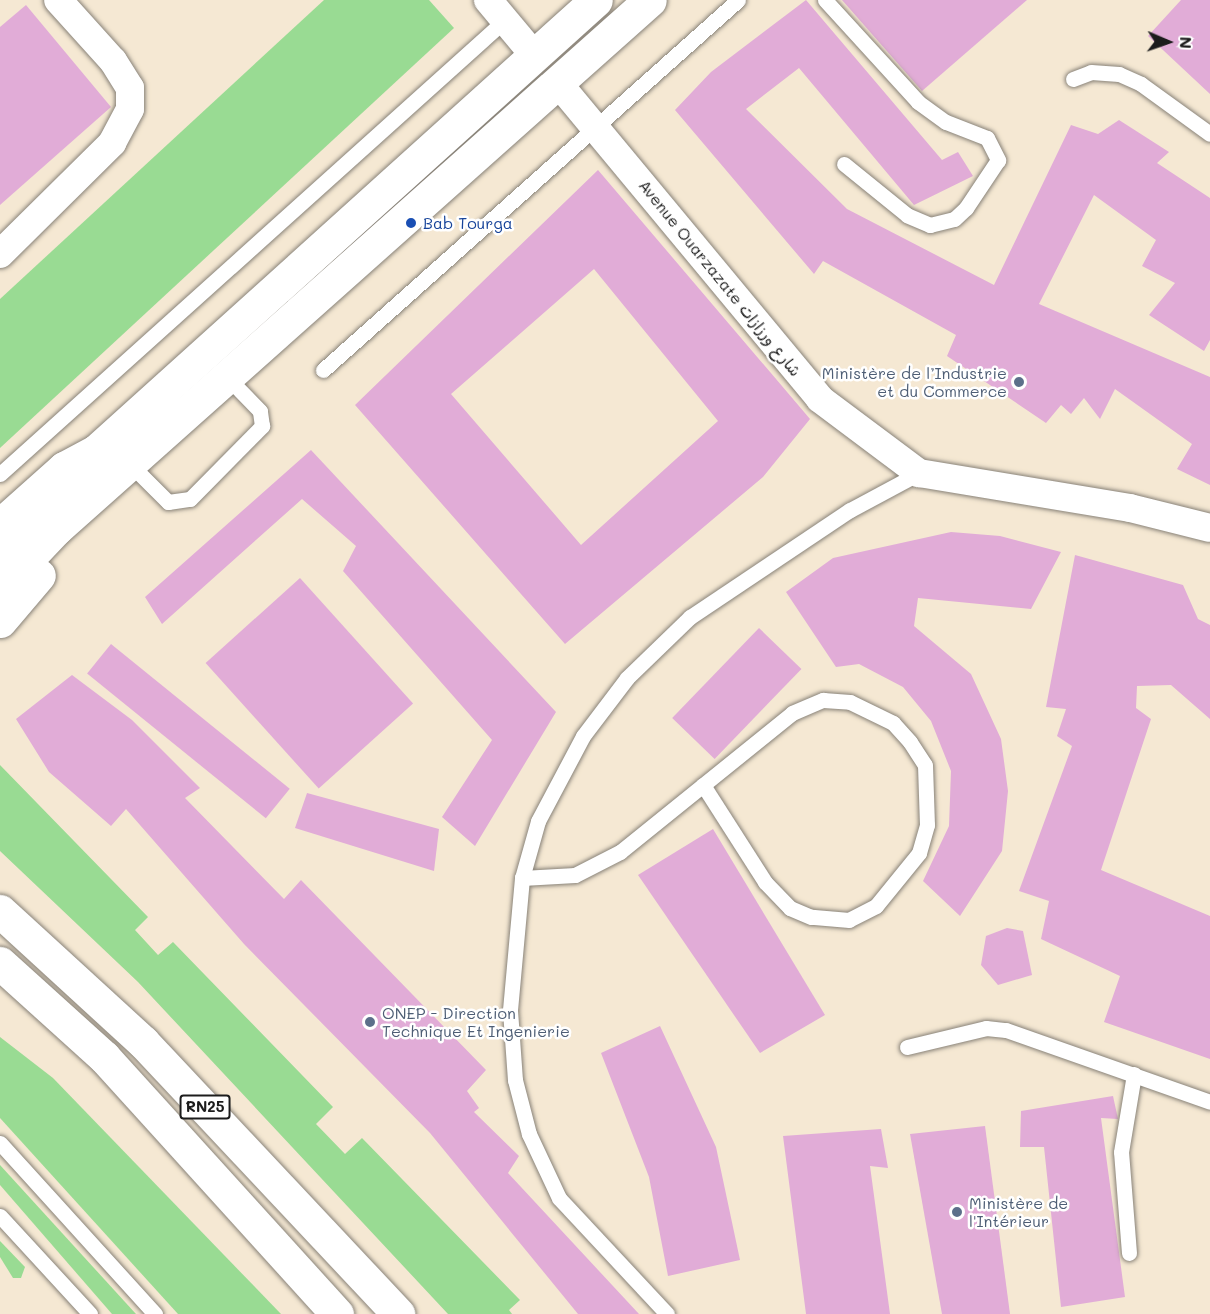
<!DOCTYPE html>
<meta charset="utf-8">
<style>
body{margin:0}
#map{position:relative;width:1210px;height:1314px;overflow:hidden;background:#f5e8d3;font-family:Mali,"Playpen Sans Arabic",sans-serif}
div>[style]{position:absolute}
.green>*{inset:0;background:#99db93}
.building>*{inset:0;background:#e1acd7;transform-origin:0 0}
.roads{filter:drop-shadow(0 0 2px #888278) drop-shadow(0 0 2px #888278)}
.lane>*{height:15px;margin:-7.5px;padding:0 7.5px;transform-origin:7.5px;border-radius:7.5px;background:#fff}
.street>*{height:28px;margin:-14px;padding:0 14px;transform-origin:14px;border-radius:14px;background:#fff}
.secondary>*{height:33px;margin:-16.5px;padding:0 16.5px;transform-origin:16.5px;border-radius:16.5px;background:#fff}
.primary>*{height:33px;margin:-16.5px;padding:0 16.5px;transform-origin:16.5px;border-radius:16.5px;background:#fff}
.dots>*{width:16px;height:16px;translate:-50% -50%;box-sizing:border-box;border:3px solid #fff;border-radius:50%}
span{translate:-50% -50%;white-space:nowrap;text-align:center;line-height:1.15;-webkit-text-stroke:5px #fff;paint-order:stroke}
.shield-label span{padding:2px 4px;background:#fff;border:2px solid;border-radius:4px;-webkit-text-stroke-width:0}
.shield-label{font-size:15px;color:#1c1c1c;font-weight:700}
.transit-label{font-size:16px;color:#164399}
.left{translate:0 -50%;text-align:left}
.street-label{font-size:16px;color:#1c1c1c}
.service-label{font-size:16px;color:#4e5e75}
.right{translate:-100% -50%;text-align:right}
.north{position:absolute;left:1138px;top:12px;width:60px;height:60px;-webkit-text-stroke:4px #fff;paint-order:stroke;rotate:92deg;font-size:16px;font-weight:700;line-height:24px;text-align:center;color:#1c1c1c}
.north::after{content:'';display:block;margin:auto;width:21px;height:27px;background:#1c1c1c;clip-path:polygon(50% 0,100% 100%,50% 72%,0 100%)}
</style>
<div id="map">
<div class="green">
<i style="clip-path:polygon(324px 0,429px 0,454px 28px,0 448px,0 299px)"></i>
<i style="clip-path:polygon(0 765px,148px 917px,135px 930px,158px 955px,173px 942px,333px 1107px,316px 1124px,345px 1154px,362px 1138px,520px 1300px,509px 1310px,512px 1314px,448px 1314px,138px 982px,0 851px)"></i>
<i style="clip-path:polygon(0 1037px,53px 1078px,281px 1314px,178px 1314px,0 1118px)"></i>
<i style="clip-path:polygon(0 1165px,136px 1314px,112px 1314px,0 1185px)"></i>
<i style="clip-path:polygon(0 1241px,25px 1267px,21px 1278px,13px 1278px,0 1257px)"></i>
</div>
<div class="building">
<i style="clip-path:polygon(806px 0,942px 160px,958px 152px,973px 176px,914px 205px,799px 68px,746px 109px,847px 209px,994px 285px,1071px 125px,1098px 134px,1119px 120px,1169px 152px,1157px 163px,1210px 198px,1210px 340px,1204px 351px,1149px 315px,1175px 283px,1142px 266px,1156px 240px,1094px 195px,1039px 304px,1210px 377px,1210px 485px,1177px 469px,1192px 444px,1115px 389px,1100px 419px,1084px 398px,1071px 414px,1061px 405px,1046px 423px,947px 356px,956px 335px,823px 261px,814px 274px,675px 110px,711px 72px)"></i>
<i style="clip-path:polygon(842px 0,1027px 0,922px 91px)"></i>
<i style="clip-path:polygon(1181px 0,1210px 0,1210px 94px,1148px 36px)"></i>
<i style="clip-path:polygon(26px 5px,111px 107px,0 205px,0 27px)"></i>
<i style="clip-path:polygon(evenodd,598px 170px,810px 419px,763px 477px,565px 644px,355px 405px,598px 170px,594px 269px,718px 421px,581px 545px,451px 394px,594px 269px)"></i>
<i style="clip-path:polygon(311px 450px,556px 712px,475px 846px,442px 817px,492px 740px,343px 571px,356px 546px,302px 499px,162px 624px,145px 597px)"></i>
<i style="clip-path:polygon(951px 532px,1000px 536px,1061px 552px,1031px 609px,918px 598px,914px 626px,971px 674px,1001px 739px,1008px 791px,1002px 851px,960px 916px,923px 881px,949px 826px,951px 771px,931px 721px,903px 687px,859px 664px,836px 667px,786px 592px,833px 558px)"></i>
<i style="clip-path:polygon(1075px 555px,1183px 585px,1198px 619px,1210px 625px,1210px 719px,1171px 685px,1137px 686px,1136px 708px,1151px 719px,1101px 870px,1210px 916px,1210px 1059px,1104px 1022px,1120px 976px,1041px 939px,1049px 901px,1019px 891px,1072px 746px,1057px 736px,1066px 709px,1046px 707px)"></i>
<i style="left:300px;top:578px;width:169px;height:127px;rotate:48deg"></i>
<i style="left:759px;top:628px;width:59px;height:125px;rotate:44deg"></i>
<i style="left:111px;top:644px;width:230px;height:38px;rotate:39deg"></i>
<i style="clip-path:polygon(72px 675px,132px 720px,200px 788px,185px 798px,284px 899px,301px 880px,486px 1070px,467px 1091px,479px 1108px,474px 1112px,519px 1156px,508px 1173px,639px 1314px,578px 1314px,430px 1133px,244px 944px,126px 809px,111px 826px,49px 772px,16px 719px)"></i>
<i style="clip-path:polygon(307px 793px,439px 829px,434px 871px,295px 828px)"></i>
<i style="clip-path:polygon(713px 829px,825px 1015px,760px 1053px,638px 875px)"></i>
<i style="clip-path:polygon(1007px 928px,1023px 931px,1032px 975px,998px 985px,981px 965px,986px 936px)"></i>
<i style="clip-path:polygon(660px 1026px,716px 1147px,740px 1260px,668px 1276px,649px 1177px,601px 1053px)"></i>
<i style="clip-path:polygon(1113px 1096px,1118px 1119px,1101px 1118px,1125px 1297px,1061px 1307px,1044px 1147px,1020px 1147px,1021px 1111px)"></i>
<i style="clip-path:polygon(985px 1126px,1010px 1314px,942px 1314px,910px 1134px)"></i>
<i style="clip-path:polygon(881px 1129px,888px 1168px,870px 1166px,890px 1314px,806px 1314px,783px 1136px)"></i>
</div>
<div class="roads">
<div class="lane">
<i style="left:825px;top:0;width:138px;rotate:47.6deg"></i>
<i style="left:918px;top:102px;width:34px;rotate:36deg"></i>
<i style="left:946px;top:122px;width:44px;rotate:21.3deg"></i>
<i style="left:987px;top:138px;width:25px;rotate:63deg"></i>
<i style="left:998px;top:160px;width:58px;rotate:123.7deg"></i>
<i style="left:966px;top:208px;width:16px;rotate:137deg"></i>
<i style="left:954px;top:219px;width:25px;rotate:166deg"></i>
<i style="left:930px;top:225px;width:25px;rotate:-157deg"></i>
<i style="left:907px;top:215px;width:81px;rotate:-141deg"></i>
<i style="left:1073px;top:79px;width:19px;rotate:-21deg"></i>
<i style="left:1091px;top:72px;width:28px;rotate:4deg"></i>
<i style="left:1119px;top:74px;width:24px;rotate:24deg"></i>
<i style="left:1141px;top:84px;width:85px;rotate:35.9deg"></i>
<i style="left:323px;top:370px;width:556px;rotate:-41.72deg"></i>
<i style="left:132px;top:466px;width:51px;rotate:45deg"></i>
<i style="left:168px;top:502px;width:22px;rotate:-8deg"></i>
<i style="left:190px;top:499px;width:103px;rotate:-45.4deg"></i>
<i style="left:262px;top:426px;width:15px;rotate:-98deg"></i>
<i style="left:260px;top:411px;width:45px;rotate:-134.1deg"></i>
<i style="left:0;top:474px;width:679px;rotate:-41.96deg"></i>
<i style="left:522px;top:878px;width:53px;rotate:-3.2deg"></i>
<i style="left:575px;top:875px;width:51px;rotate:-27.1deg"></i>
<i style="left:620px;top:852px;width:221px;rotate:-38.9deg"></i>
<i style="left:792px;top:713px;width:34px;rotate:-23deg"></i>
<i style="left:823px;top:700px;width:27px;rotate:4deg"></i>
<i style="left:850px;top:702px;width:48px;rotate:26deg"></i>
<i style="left:893px;top:723px;width:25px;rotate:48deg"></i>
<i style="left:910px;top:742px;width:27px;rotate:57deg"></i>
<i style="left:925px;top:765px;width:60px;rotate:88.1deg"></i>
<i style="left:927px;top:825px;width:29px;rotate:106deg"></i>
<i style="left:919px;top:853px;width:68px;rotate:129.1deg"></i>
<i style="left:876px;top:906px;width:30px;rotate:153deg"></i>
<i style="left:849px;top:920px;width:38px;rotate:-175deg"></i>
<i style="left:811px;top:917px;width:23px;rotate:-157deg"></i>
<i style="left:790px;top:908px;width:36px;rotate:-134deg"></i>
<i style="left:765px;top:882px;width:115px;rotate:-122.6deg"></i>
<i style="left:907px;top:1047px;width:81px;rotate:-13.5deg"></i>
<i style="left:986px;top:1028px;width:20px;rotate:6deg"></i>
<i style="left:1006px;top:1030px;width:216px;rotate:19.4deg"></i>
<i style="left:0;top:1143px;width:231px;rotate:47.8deg"></i>
<i style="left:0;top:1216px;width:133px;rotate:47.4deg"></i>
<i style="left:1129px;top:1253px;width:101px;rotate:-94.5deg"></i>
<i style="left:1121px;top:1152px;width:79px;rotate:-80.5deg"></i>
<i style="left:667px;top:1314px;width:158px;rotate:-133deg"></i>
<i style="left:559px;top:1198px;width:71px;rotate:-115.1deg"></i>
<i style="left:529px;top:1134px;width:56px;rotate:-104.5deg"></i>
<i style="left:515px;top:1080px;width:70px;rotate:-94.1deg"></i>
<i style="left:510px;top:1010px;width:133px;rotate:-84.8deg"></i>
<i style="left:522px;top:878px;width:59px;rotate:-74.3deg"></i>
<i style="left:538px;top:821px;width:96px;rotate:-62.1deg"></i>
<i style="left:583px;top:736px;width:73px;rotate:-52.8deg"></i>
<i style="left:627px;top:678px;width:88px;rotate:-44.1deg"></i>
<i style="left:690px;top:617px;width:192px;rotate:-33.8deg"></i>
<i style="left:850px;top:510px;width:78px;rotate:-28.2deg"></i>
</div>
<div class="street">
<i style="left:488px;top:0;width:72px;rotate:50.1deg"></i>
<i style="left:558px;top:83px;width:410px;rotate:50.3deg"></i>
<i style="left:820px;top:399px;width:124px;rotate:36.8deg"></i>
<i style="left:919px;top:473px;width:214px;rotate:9.4deg"></i>
<i style="left:1130px;top:508px;width:82px;rotate:14deg"></i>
<i style="left:0;top:254px;width:158px;rotate:-44.7deg"></i>
<i style="left:112px;top:143px;width:38px;rotate:-62deg"></i>
<i style="left:130px;top:109px;width:21px;rotate:-90deg"></i>
<i style="left:130px;top:88px;width:32px;rotate:-122deg"></i>
<i style="left:113px;top:61px;width:82px;rotate:-132deg"></i>
</div>
<div class="secondary">
<i style="left:0;top:553px;width:140px;rotate:-46.7deg"></i>
<i style="left:96px;top:451px;width:673px;rotate:-42.05deg"></i>
<i style="left:0;top:588px;width:81px;rotate:-46.5deg"></i>
<i style="left:56px;top:529px;width:795px;rotate:-41.69deg"></i>
<i style="left:0;top:621px;width:60px;rotate:-49.7deg"></i>
</div>
<div class="primary">
<i style="left:0;top:525px;width:86px;rotate:-41.7deg"></i>
<i style="left:64px;top:468px;width:36px;rotate:-28deg"></i>
<i style="left:0;top:911px;width:194px;rotate:42.5deg"></i>
<i style="left:143px;top:1042px;width:373px;rotate:46.8deg"></i>
<i style="left:0;top:963px;width:140px;rotate:42.1deg"></i>
<i style="left:104px;top:1057px;width:347px;rotate:47.8deg"></i>
</div>
</div>
<div class="dots">
<i style="left:411px;top:223px;background:#1a4fb4"></i>
<i style="left:1019px;top:382px;background:#5c6f8a"></i>
<i style="left:370px;top:1022px;background:#5c6f8a"></i>
<i style="left:957px;top:1212px;background:#5c6f8a"></i>
</div>
<div class="shield-label">
<span style="left:205px;top:1107px">RN25</span>
</div>
<div class="transit-label">
<span class="left" style="left:423px;top:223px">Bab Tourga</span>
</div>
<div class="street-label">
<span style="left:720px;top:278px;rotate:51deg">Avenue Ouarzazate شارع ورزازات</span>
</div>
<div class="service-label">
<span class="right" style="left:1007px;top:382px">Ministère de l’Industrie<br>et du Commerce</span>
<span class="left" style="left:382px;top:1022px">ONEP - Direction<br>Technique Et Ingenierie</span>
<span class="left" style="left:969px;top:1212px">Ministère de<br>l'Intérieur</span>
</div>
<div class="north">N</div>
</div>
